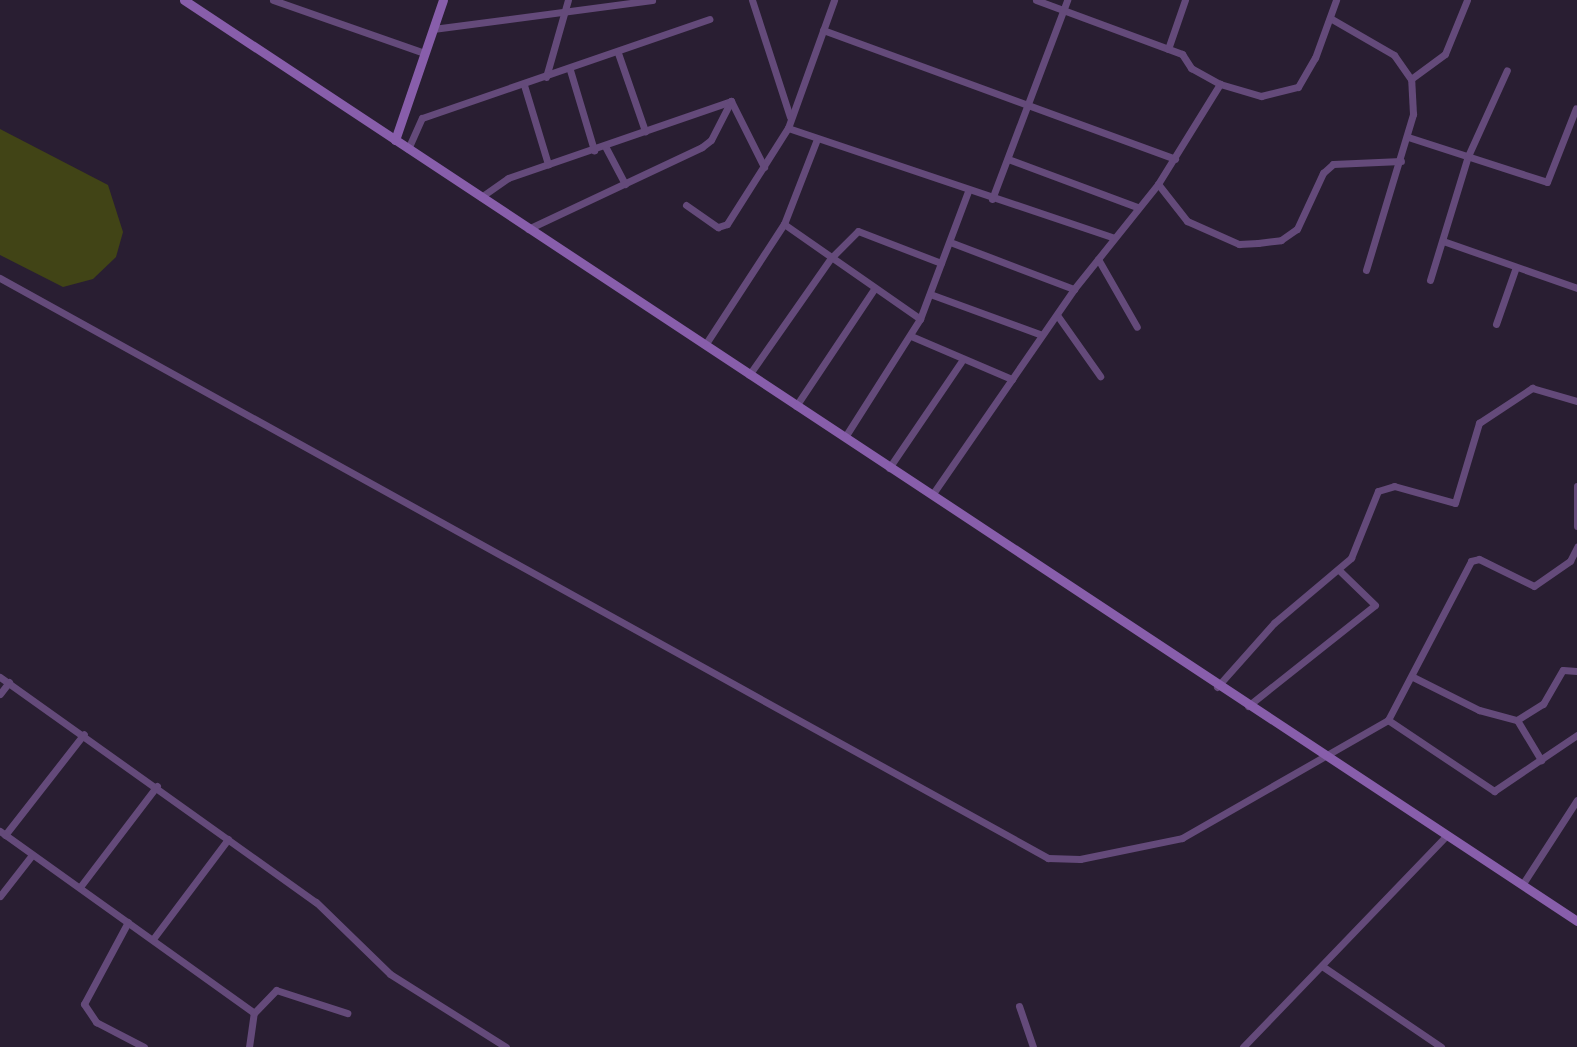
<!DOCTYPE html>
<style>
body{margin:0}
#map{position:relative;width:1577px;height:1047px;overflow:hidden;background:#291e32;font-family:"IBM Plex Serif",serif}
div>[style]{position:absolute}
.green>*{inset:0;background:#414416}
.street>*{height:7px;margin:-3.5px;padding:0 3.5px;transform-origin:3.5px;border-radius:3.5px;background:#644a7a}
.secondary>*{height:9px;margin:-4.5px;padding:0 4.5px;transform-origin:4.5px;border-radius:4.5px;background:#885eab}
span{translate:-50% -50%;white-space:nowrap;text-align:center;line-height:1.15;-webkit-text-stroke:4.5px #0f0a13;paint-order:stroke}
</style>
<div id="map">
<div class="green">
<i style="clip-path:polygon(0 129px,108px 185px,123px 232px,116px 257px,93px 279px,63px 287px,0 255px)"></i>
</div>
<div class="street">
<i style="left:273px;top:0;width:160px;rotate:19.3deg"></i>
<i style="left:752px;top:0;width:123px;rotate:72deg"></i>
<i style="left:1036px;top:0;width:156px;rotate:20.3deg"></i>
<i style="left:1182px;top:54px;width:17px;rotate:57deg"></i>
<i style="left:1191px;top:68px;width:33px;rotate:29deg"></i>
<i style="left:1330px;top:18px;width:74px;rotate:30deg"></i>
<i style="left:1394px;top:55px;width:29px;rotate:55deg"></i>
<i style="left:433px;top:29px;width:221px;rotate:-7.5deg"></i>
<i style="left:823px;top:30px;width:375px;rotate:20.1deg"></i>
<i style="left:1168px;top:49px;width:52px;rotate:-70.9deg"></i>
<i style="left:618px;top:53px;width:83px;rotate:70.9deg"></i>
<i style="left:570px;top:70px;width:84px;rotate:73.3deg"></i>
<i style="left:546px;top:77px;width:80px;rotate:-74.1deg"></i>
<i style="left:524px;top:85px;width:83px;rotate:73.1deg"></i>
<i style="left:788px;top:128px;width:344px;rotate:18.6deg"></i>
<i style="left:1408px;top:137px;width:146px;rotate:17.9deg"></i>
<i style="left:1547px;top:182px;width:79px;rotate:-68.6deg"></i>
<i style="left:605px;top:146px;width:43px;rotate:62.2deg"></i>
<i style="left:408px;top:149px;width:34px;rotate:-66deg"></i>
<i style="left:422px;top:118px;width:304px;rotate:-19deg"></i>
<i style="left:1008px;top:159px;width:138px;rotate:20.4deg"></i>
<i style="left:1158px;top:184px;width:47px;rotate:51.9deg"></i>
<i style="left:1187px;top:221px;width:57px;rotate:23.9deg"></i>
<i style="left:1239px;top:244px;width:19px;rotate:-3deg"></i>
<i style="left:1258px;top:243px;width:23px;rotate:-7deg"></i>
<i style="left:1281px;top:240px;width:19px;rotate:-35deg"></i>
<i style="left:1297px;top:229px;width:62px;rotate:-65.1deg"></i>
<i style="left:1323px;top:173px;width:13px;rotate:-42deg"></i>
<i style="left:1333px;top:164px;width:68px;rotate:-2.5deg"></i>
<i style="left:481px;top:197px;width:33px;rotate:-35deg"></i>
<i style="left:508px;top:178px;width:236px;rotate:-19deg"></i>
<i style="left:992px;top:199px;width:213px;rotate:-69.3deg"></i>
<i style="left:686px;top:205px;width:39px;rotate:35deg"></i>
<i style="left:718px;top:227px;width:9px;rotate:-18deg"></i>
<i style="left:727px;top:224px;width:114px;rotate:-57.6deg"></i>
<i style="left:788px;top:128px;width:136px;rotate:-70.2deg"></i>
<i style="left:784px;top:224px;width:166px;rotate:34.9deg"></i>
<i style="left:528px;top:229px;width:192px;rotate:-25.2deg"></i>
<i style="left:702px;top:147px;width:11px;rotate:-38deg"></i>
<i style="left:711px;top:140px;width:44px;rotate:-62.9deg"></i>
<i style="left:731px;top:101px;width:74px;rotate:63.4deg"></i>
<i style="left:1443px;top:241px;width:142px;rotate:19.3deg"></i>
<i style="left:950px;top:242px;width:133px;rotate:20.8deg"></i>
<i style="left:1098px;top:259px;width:78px;rotate:60.2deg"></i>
<i style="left:1366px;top:270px;width:163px;rotate:-73.2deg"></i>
<i style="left:1413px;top:114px;width:35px;rotate:-93deg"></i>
<i style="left:1411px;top:79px;width:42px;rotate:-36.3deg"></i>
<i style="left:1445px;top:54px;width:58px;rotate:-67.8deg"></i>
<i style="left:0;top:278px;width:1198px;rotate:28.96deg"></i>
<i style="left:1048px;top:858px;width:32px;rotate:2deg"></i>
<i style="left:1080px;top:859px;width:104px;rotate:-11.6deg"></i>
<i style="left:1182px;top:838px;width:237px;rotate:-29.8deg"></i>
<i style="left:1388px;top:720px;width:179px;rotate:-62.4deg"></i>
<i style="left:1471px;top:561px;width:8px;rotate:-14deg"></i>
<i style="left:1479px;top:559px;width:61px;rotate:26.1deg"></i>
<i style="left:1534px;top:586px;width:44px;rotate:-34.8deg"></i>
<i style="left:1570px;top:561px;width:16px;rotate:-63deg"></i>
<i style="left:1430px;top:280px;width:130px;rotate:-73deg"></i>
<i style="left:1468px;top:156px;width:94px;rotate:-65.6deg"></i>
<i style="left:930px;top:294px;width:119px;rotate:20.1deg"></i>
<i style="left:1057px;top:315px;width:75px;rotate:54.8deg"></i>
<i style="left:1496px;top:324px;width:60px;rotate:-70.7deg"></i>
<i style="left:911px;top:336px;width:110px;rotate:23.1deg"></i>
<i style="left:705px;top:345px;width:145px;rotate:-56.9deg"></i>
<i style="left:784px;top:224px;width:91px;rotate:-68.8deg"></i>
<i style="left:749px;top:375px;width:143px;rotate:-55deg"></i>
<i style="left:831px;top:258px;width:38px;rotate:-45deg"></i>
<i style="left:858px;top:231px;width:89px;rotate:21.1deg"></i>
<i style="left:796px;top:406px;width:141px;rotate:-56.3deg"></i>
<i style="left:845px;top:437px;width:140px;rotate:-57.6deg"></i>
<i style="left:920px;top:319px;width:137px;rotate:-69.4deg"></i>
<i style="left:889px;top:468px;width:128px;rotate:-55.8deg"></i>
<i style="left:1577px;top:486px;width:40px;rotate:90deg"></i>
<i style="left:932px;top:495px;width:250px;rotate:-55.4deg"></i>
<i style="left:1074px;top:289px;width:134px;rotate:-51.3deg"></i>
<i style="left:1158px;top:184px;width:118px;rotate:-58.2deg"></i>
<i style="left:1220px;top:84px;width:43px;rotate:16.3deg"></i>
<i style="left:1261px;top:96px;width:38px;rotate:-14deg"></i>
<i style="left:1298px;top:87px;width:34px;rotate:-60deg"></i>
<i style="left:1315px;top:58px;width:62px;rotate:-70.1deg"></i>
<i style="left:0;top:677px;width:388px;rotate:35.5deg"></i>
<i style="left:316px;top:902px;width:103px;rotate:44.2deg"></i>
<i style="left:390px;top:974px;width:137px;rotate:32.2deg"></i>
<i style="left:1413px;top:677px;width:74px;rotate:26.6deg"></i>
<i style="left:1479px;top:710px;width:39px;rotate:15deg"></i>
<i style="left:1517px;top:720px;width:31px;rotate:-32deg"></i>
<i style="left:1543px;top:704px;width:39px;rotate:-60deg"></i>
<i style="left:1563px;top:670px;width:14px;rotate:4deg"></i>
<i style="left:1217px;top:687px;width:86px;rotate:-48.3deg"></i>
<i style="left:1274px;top:623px;width:101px;rotate:-40.2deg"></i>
<i style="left:1351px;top:558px;width:72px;rotate:-68.1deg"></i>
<i style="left:1378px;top:491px;width:17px;rotate:-17deg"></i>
<i style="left:1394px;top:486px;width:63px;rotate:15.6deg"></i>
<i style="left:1455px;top:503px;width:84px;rotate:-73.3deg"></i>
<i style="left:1479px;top:423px;width:64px;rotate:-33.4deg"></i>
<i style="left:1532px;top:388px;width:47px;rotate:16.1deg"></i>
<i style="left:0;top:694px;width:15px;rotate:-53deg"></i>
<i style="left:1248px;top:706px;width:162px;rotate:-38.5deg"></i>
<i style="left:1375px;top:605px;width:50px;rotate:-135.8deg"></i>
<i style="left:1388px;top:720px;width:128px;rotate:33.8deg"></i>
<i style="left:1494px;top:791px;width:100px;rotate:-34deg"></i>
<i style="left:1517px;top:720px;width:47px;rotate:59deg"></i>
<i style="left:0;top:831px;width:312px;rotate:35.6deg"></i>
<i style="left:5px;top:835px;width:128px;rotate:-52deg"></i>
<i style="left:1522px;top:885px;width:101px;rotate:-57.1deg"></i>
<i style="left:80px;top:887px;width:127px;rotate:-52.7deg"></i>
<i style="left:0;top:896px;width:52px;rotate:-52deg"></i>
<i style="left:128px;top:922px;width:93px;rotate:118.2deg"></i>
<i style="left:84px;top:1004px;width:22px;rotate:56deg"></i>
<i style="left:96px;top:1022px;width:54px;rotate:27.5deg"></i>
<i style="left:153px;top:939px;width:125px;rotate:-53.1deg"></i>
<i style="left:1322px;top:966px;width:144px;rotate:34.2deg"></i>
<i style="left:1019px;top:1006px;width:43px;rotate:71.1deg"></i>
<i style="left:249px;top:1047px;width:34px;rotate:-82deg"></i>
<i style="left:254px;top:1013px;width:32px;rotate:-46deg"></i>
<i style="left:276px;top:990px;width:75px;rotate:17.9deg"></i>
<i style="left:1243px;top:1047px;width:293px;rotate:-46.1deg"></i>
</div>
<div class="secondary">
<i style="left:184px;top:0;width:1670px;rotate:33.47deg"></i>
<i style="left:395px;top:140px;width:148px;rotate:-71.1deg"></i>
</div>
</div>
